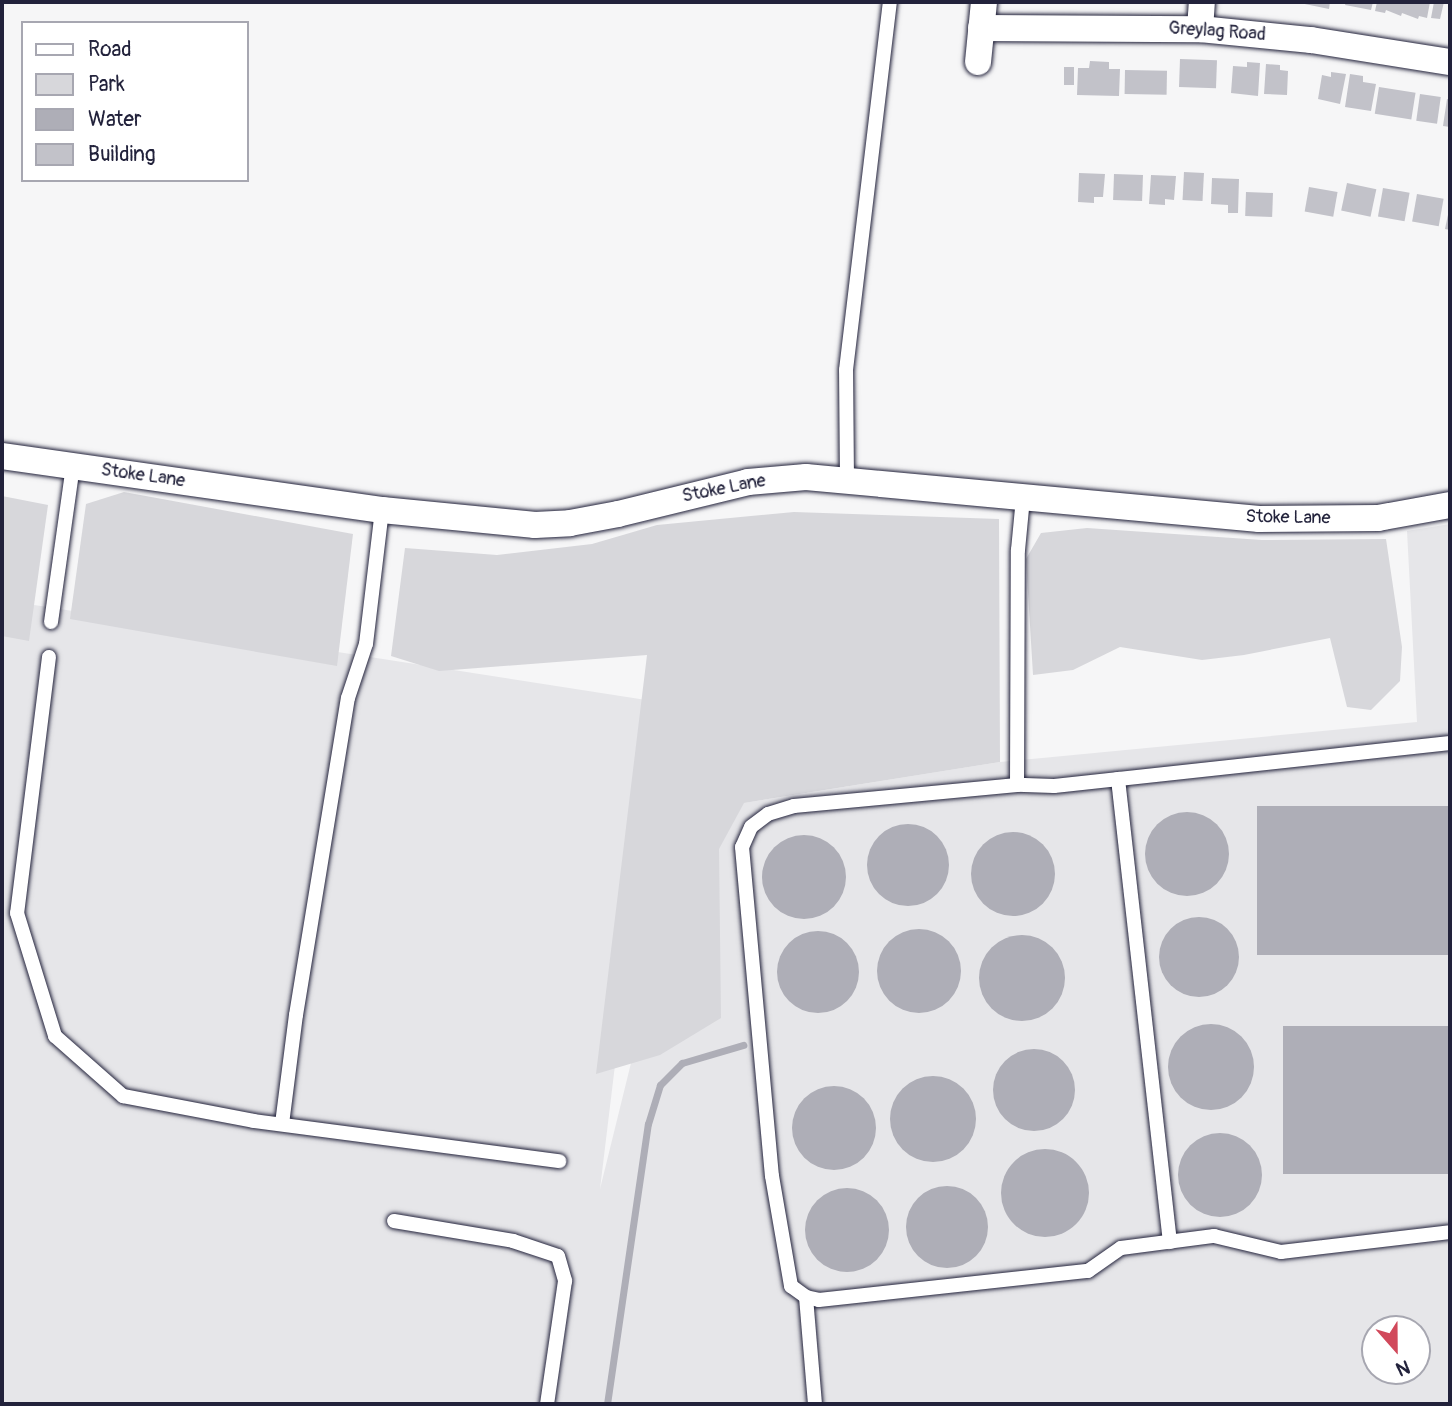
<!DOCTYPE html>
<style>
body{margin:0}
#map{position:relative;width:1452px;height:1406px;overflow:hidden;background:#f6f6f7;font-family:Pangolin,sans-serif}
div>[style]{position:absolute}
.built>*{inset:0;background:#e6e6e9}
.green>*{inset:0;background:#d7d7db}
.water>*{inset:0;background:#aeaeb7;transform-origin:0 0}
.round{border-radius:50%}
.stream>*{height:7px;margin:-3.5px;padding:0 3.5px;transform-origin:3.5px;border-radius:3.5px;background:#aeaeb7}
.building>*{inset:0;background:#c2c2c9;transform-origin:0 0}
.roads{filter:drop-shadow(0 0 2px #22223b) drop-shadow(0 0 2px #22223b)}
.service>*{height:14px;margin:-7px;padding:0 7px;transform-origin:7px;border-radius:7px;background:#fff}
.minor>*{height:26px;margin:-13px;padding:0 13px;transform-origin:13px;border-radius:13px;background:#fff}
span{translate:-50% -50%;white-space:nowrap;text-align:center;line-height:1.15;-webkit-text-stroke:5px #fff;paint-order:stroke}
.street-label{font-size:18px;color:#22223b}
.frame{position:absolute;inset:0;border:4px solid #22223b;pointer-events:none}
.legend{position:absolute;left:21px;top:21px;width:228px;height:161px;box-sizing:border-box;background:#fff;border:2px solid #a7a7b1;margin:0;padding:9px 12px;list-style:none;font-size:21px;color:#22223b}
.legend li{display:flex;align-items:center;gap:14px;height:35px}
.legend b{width:35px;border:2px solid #a7a7b1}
.north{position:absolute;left:1361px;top:1315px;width:70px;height:70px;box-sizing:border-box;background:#fff;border:2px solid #a7a7b1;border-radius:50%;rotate:159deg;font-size:19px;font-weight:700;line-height:28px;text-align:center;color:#22223b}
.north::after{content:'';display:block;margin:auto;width:24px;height:32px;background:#d1495b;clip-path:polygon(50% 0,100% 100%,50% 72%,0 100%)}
</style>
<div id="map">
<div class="built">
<i style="clip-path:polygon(evenodd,1450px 524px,1450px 1404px,2px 1404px,2px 600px,659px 702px,600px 1189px,693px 811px,1000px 762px,1417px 722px,1407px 531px,1450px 524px,1375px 1329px,1417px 1329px,1417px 1371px,1375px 1371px,1375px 1329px)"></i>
</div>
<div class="green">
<i style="clip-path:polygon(124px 492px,353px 534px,337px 666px,70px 619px,86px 504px)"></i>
<i style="clip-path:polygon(2px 496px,48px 505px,29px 641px,2px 636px)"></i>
<i style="clip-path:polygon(794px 512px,999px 519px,1000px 762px,744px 803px,719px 849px,721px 1018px,660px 1055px,596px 1074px,647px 655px,439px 671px,391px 656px,405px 548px,497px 555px,592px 544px,657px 525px)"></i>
<i style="clip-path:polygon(1087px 528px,1262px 540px,1386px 539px,1402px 647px,1400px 681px,1371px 710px,1347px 707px,1330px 638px,1244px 655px,1202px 660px,1120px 647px,1073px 670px,1033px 675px,1026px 559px,1041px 533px)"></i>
</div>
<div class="water">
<i style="left:1450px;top:806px;width:149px;height:193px;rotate:90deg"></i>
<i class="round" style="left:1145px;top:812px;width:84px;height:84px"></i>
<i class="round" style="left:867px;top:824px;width:82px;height:82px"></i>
<i class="round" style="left:971px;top:832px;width:84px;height:84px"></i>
<i class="round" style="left:762px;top:835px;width:84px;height:84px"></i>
<i class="round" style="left:1159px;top:917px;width:80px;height:80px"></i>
<i class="round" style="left:877px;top:929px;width:84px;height:84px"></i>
<i class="round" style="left:777px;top:931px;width:82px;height:82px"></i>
<i class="round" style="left:979px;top:935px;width:86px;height:86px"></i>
<i class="round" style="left:1168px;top:1024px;width:86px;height:86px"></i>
<i style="left:1450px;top:1026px;width:148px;height:167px;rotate:90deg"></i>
<i class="round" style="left:993px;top:1049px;width:82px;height:82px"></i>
<i class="round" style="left:890px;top:1076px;width:86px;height:86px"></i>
<i class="round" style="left:792px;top:1086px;width:84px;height:84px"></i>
<i class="round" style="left:1178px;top:1133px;width:84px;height:84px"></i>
<i class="round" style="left:1001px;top:1149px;width:88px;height:88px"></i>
<i class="round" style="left:906px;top:1186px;width:82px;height:82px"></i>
<i class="round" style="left:805px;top:1188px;width:84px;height:84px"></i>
</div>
<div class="stream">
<i style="left:607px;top:1404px;width:283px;rotate:-81.7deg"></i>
<i style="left:648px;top:1124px;width:41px;rotate:-72.9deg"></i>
<i style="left:660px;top:1085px;width:31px;rotate:-45deg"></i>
<i style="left:682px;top:1063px;width:64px;rotate:-16.4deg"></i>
</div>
<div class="building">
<i style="clip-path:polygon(1295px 2px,1330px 2px,1329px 9px)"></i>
<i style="clip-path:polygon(1346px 2px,1373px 2px,1371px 10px,1345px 5px)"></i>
<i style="clip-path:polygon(1377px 2px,1430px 2px,1427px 18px,1419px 16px,1418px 19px,1402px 13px,1401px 16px,1386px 10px,1385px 13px,1375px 11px)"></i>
<i style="clip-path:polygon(1434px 2px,1444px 2px,1440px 19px,1431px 18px)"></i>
<i style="left:1180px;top:59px;width:37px;height:28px;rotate:2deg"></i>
<i style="clip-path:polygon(1090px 61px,1109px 62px,1109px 69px,1120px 69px,1119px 96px,1077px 95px,1078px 68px,1089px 68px)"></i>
<i style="clip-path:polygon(1247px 62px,1260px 63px,1258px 96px,1231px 93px,1233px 66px,1247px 67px)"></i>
<i style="clip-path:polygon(1266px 64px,1280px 65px,1280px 70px,1288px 71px,1287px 95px,1264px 94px)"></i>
<i style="left:1064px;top:67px;width:10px;height:18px"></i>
<i style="left:1125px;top:70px;width:42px;height:24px;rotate:1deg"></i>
<i style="clip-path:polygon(1331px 72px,1346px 74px,1340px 104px,1318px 99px,1322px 75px,1331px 77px)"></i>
<i style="clip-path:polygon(1350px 74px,1363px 76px,1363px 82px,1376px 84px,1371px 111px,1345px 107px)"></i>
<i style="left:1379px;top:87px;width:37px;height:27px;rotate:9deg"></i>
<i style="left:1420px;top:94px;width:21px;height:27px;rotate:8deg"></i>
<i style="clip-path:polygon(1447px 99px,1450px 100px,1450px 127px,1443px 126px)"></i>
<i style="left:1184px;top:172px;width:20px;height:28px;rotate:3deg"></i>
<i style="clip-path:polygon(1079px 173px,1105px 174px,1103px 197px,1094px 197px,1094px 203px,1078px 202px)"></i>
<i style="left:1114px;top:174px;width:29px;height:26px;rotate:2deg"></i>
<i style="clip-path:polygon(1151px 175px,1176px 176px,1174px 200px,1165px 199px,1165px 205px,1149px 204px)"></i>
<i style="clip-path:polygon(1212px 178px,1239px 179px,1238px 213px,1228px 213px,1228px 205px,1211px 204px)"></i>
<i style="left:1347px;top:183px;width:30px;height:28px;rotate:12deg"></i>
<i style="left:1309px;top:187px;width:29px;height:25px;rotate:10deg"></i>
<i style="left:1383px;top:188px;width:27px;height:29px;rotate:10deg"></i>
<i style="left:1246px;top:192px;width:27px;height:24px;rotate:2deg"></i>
<i style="left:1417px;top:194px;width:27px;height:28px;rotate:10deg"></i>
<i style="clip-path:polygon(1449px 210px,1450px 210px,1450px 230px,1445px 229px)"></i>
</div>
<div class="roads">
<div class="service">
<i style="left:847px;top:481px;width:111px;rotate:-90.5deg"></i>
<i style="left:846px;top:370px;width:371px;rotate:-83.2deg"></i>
<i style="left:51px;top:622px;width:158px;rotate:-82deg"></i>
<i style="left:49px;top:657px;width:258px;rotate:97.1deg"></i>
<i style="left:17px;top:913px;width:129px;rotate:72.8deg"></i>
<i style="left:55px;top:1036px;width:91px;rotate:41.4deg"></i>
<i style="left:123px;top:1096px;width:133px;rotate:10.8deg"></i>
<i style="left:254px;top:1121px;width:308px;rotate:7.5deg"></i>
<i style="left:1450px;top:743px;width:398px;rotate:173.8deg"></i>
<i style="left:1054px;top:786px;width:37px;rotate:-178deg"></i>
<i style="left:1017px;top:785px;width:224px;rotate:174.6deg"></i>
<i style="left:794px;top:806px;width:27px;rotate:163deg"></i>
<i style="left:768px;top:814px;width:21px;rotate:143deg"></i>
<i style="left:751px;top:827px;width:22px;rotate:114deg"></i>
<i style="left:742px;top:847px;width:330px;rotate:84.8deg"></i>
<i style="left:772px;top:1176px;width:112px;rotate:80.2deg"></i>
<i style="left:791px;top:1286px;width:19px;rotate:36deg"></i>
<i style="left:806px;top:1297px;width:13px;rotate:13deg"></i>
<i style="left:819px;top:1300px;width:271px;rotate:-6.2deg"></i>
<i style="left:1088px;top:1271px;width:40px;rotate:-34.9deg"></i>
<i style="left:1121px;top:1248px;width:94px;rotate:-7.4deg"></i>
<i style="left:1214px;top:1236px;width:69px;rotate:13.4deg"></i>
<i style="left:1281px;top:1252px;width:170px;rotate:-6.7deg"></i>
<i style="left:1118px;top:779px;width:466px;rotate:83.6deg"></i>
<i style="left:1017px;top:785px;width:235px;rotate:-89.8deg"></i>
<i style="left:1018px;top:550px;width:52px;rotate:-84.5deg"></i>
<i style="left:282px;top:1124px;width:110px;rotate:-82.7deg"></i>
<i style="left:296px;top:1015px;width:321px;rotate:-80.7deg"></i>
<i style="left:348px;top:698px;width:57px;rotate:-71.6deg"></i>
<i style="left:366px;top:644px;width:135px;rotate:-83.2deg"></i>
<i style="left:394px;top:1221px;width:121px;rotate:9.5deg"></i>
<i style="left:513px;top:1241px;width:47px;rotate:18.4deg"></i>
<i style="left:558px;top:1256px;width:26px;rotate:74deg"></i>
<i style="left:565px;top:1281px;width:124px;rotate:98.3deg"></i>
<i style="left:806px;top:1297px;width:107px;rotate:85.2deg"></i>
</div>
<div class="minor">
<i style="left:981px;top:28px;width:219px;rotate:0.3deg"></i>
<i style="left:1200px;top:29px;width:112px;rotate:5.7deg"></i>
<i style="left:1311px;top:40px;width:141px;rotate:9deg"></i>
<i style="left:1200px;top:29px;width:27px;rotate:-86deg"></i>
<i style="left:978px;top:62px;width:60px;rotate:-84.3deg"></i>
<i style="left:2px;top:456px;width:384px;rotate:8.1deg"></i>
<i style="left:382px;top:510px;width:154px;rotate:5.6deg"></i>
<i style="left:535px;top:525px;width:35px;rotate:-3deg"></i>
<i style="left:570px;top:523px;width:49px;rotate:-10.6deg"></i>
<i style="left:618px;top:514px;width:134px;rotate:-13.8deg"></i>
<i style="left:748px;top:482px;width:58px;rotate:-4.9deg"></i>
<i style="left:806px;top:477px;width:455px;rotate:5.3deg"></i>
<i style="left:1259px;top:519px;width:119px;rotate:-0.5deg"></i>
<i style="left:1378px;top:518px;width:73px;rotate:-10.2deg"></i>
</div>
</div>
<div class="street-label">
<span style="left:1217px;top:32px;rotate:4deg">Greylag Road</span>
<span style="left:143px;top:476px;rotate:8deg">Stoke Lane</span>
<span style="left:724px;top:489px;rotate:-11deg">Stoke Lane</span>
<span style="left:1288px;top:518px;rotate:1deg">Stoke Lane</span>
</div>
<div class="frame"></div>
<ul class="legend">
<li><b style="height:9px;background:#fff"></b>Road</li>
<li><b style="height:19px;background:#d7d7db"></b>Park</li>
<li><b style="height:19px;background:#aeaeb7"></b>Water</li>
<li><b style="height:19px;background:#c2c2c9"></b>Building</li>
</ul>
<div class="north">N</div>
</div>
